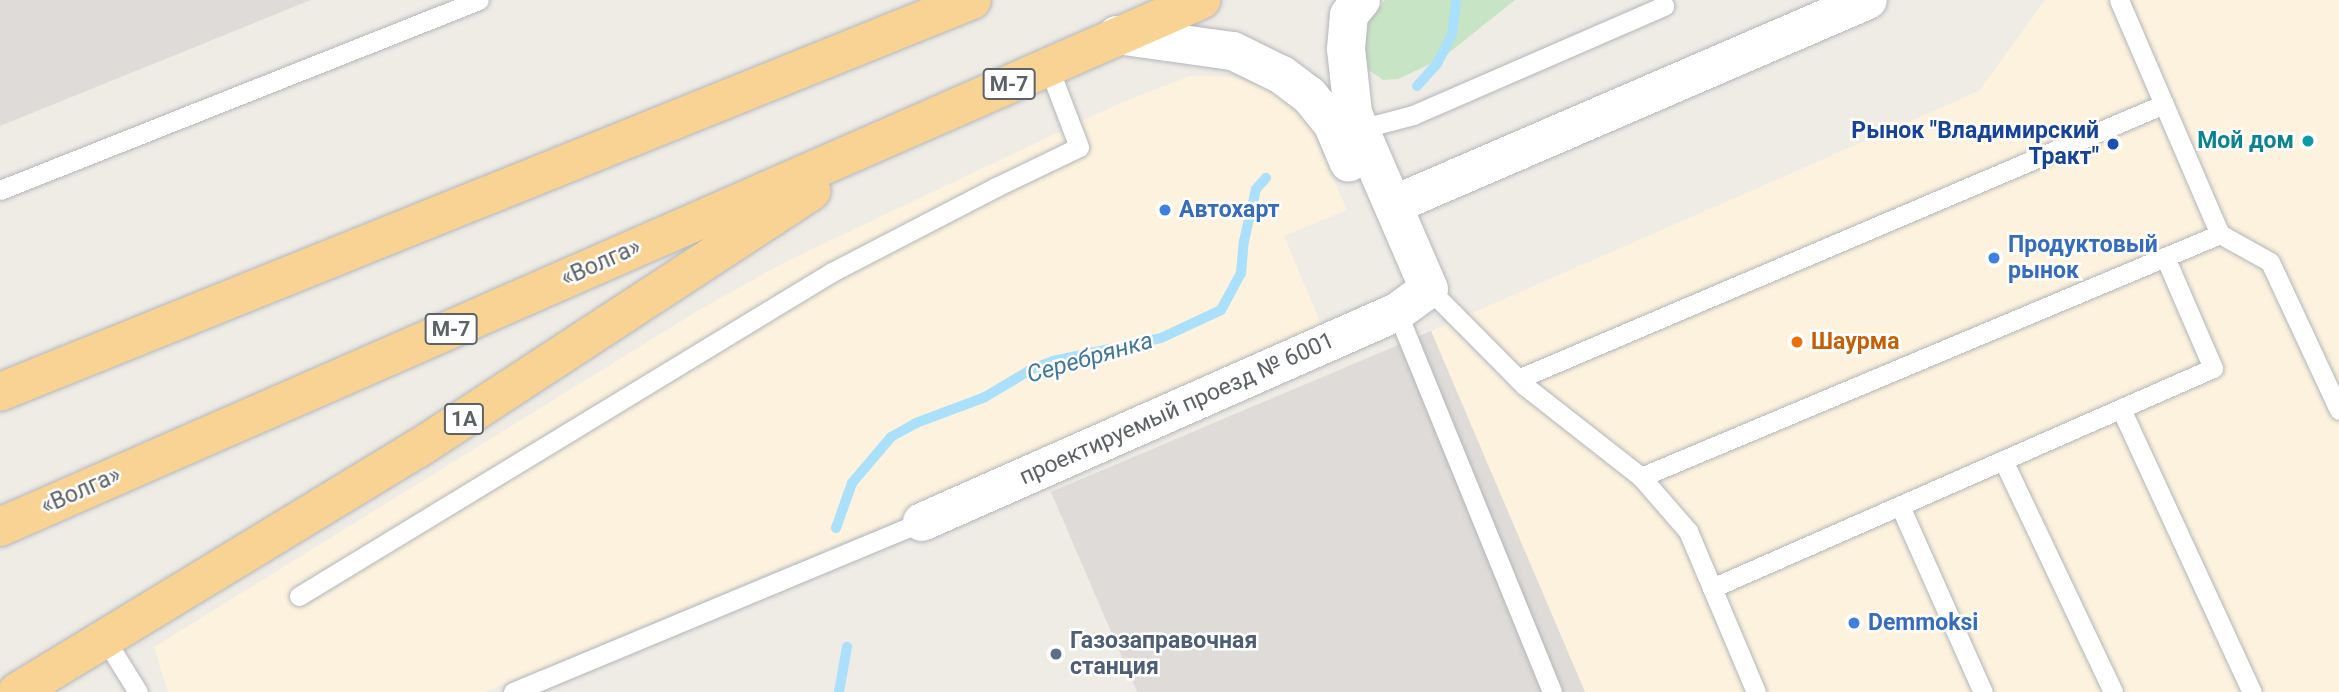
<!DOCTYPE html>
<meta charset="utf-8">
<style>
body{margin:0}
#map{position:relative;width:2339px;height:692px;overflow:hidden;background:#efece6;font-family:Roboto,sans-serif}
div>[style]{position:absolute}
.commercial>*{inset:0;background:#fcf2dd}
.industrial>*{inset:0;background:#dedbd8}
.green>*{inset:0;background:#c7e5c4}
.stream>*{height:10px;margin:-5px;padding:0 5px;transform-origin:5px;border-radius:5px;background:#aae0fb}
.roads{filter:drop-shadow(0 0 2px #b3b6ba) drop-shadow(0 0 2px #b3b6ba)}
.lane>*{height:19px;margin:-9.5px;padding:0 9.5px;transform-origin:9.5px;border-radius:9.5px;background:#fff}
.street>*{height:38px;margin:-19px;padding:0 19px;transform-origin:19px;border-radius:19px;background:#fff}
.highway>*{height:38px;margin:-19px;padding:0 19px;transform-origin:19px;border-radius:19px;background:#f8d394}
.dots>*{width:19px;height:19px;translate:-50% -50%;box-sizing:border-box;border:4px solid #fff;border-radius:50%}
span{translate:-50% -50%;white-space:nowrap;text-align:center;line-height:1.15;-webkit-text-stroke:5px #fff;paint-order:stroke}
.shield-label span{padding:2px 5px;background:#fff;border:2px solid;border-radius:5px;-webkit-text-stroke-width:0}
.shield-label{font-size:21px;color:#5d6265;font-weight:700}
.transit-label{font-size:23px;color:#164399;font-weight:700}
.right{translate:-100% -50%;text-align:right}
.culture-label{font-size:23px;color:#0d838f;font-weight:700}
.shop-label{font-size:23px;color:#366cbe;font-weight:700}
.left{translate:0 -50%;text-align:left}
.street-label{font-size:23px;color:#5d6265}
.food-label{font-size:23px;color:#c56008;font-weight:700}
.service-label{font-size:23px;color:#4e5e75;font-weight:700}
.water-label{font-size:24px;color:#41779b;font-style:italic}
</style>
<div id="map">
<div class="commercial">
<i style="clip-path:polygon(2045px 0,2339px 0,2339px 692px,1583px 692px,1431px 331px,1979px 91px)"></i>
<i style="clip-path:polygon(1190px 76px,1231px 77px,1270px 89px,1304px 112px,1347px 210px,1284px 236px,1324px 331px,933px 504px,485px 692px,168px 692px,154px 647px,699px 310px,787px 261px,1118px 104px)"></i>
</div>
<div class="industrial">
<i style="clip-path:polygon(0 0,311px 0,0 126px)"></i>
<i style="clip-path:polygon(1431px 331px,1585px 692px,1137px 692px,1051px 492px)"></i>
</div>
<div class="green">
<i style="clip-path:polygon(1385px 0,1515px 0,1441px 59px,1398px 79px,1383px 80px,1359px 63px,1359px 34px)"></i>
</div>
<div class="stream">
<i style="left:1417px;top:86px;width:30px;rotate:-48deg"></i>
<i style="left:1437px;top:64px;width:33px;rotate:-63deg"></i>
<i style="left:1452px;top:35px;width:35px;rotate:-83deg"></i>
<i style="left:836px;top:528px;width:48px;rotate:-70.4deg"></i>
<i style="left:852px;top:483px;width:60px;rotate:-49.7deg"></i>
<i style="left:891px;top:437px;width:29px;rotate:-29deg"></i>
<i style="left:916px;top:423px;width:74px;rotate:-20.6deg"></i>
<i style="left:985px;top:397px;width:55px;rotate:-30.8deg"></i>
<i style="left:1032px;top:369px;width:22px;rotate:-21deg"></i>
<i style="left:1053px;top:361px;width:110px;rotate:-12deg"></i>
<i style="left:1161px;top:338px;width:66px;rotate:-25deg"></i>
<i style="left:1221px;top:310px;width:42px;rotate:-61.6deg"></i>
<i style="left:1241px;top:273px;width:32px;rotate:-85deg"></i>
<i style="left:1244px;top:241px;width:53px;rotate:-77deg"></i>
<i style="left:1256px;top:189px;width:15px;rotate:-48deg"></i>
<i style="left:839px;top:692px;width:46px;rotate:-79.9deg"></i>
</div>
<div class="roads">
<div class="lane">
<i style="left:2119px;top:0;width:255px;rotate:66.7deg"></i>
<i style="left:2220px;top:234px;width:57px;rotate:29.2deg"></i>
<i style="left:2270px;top:262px;width:163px;rotate:65deg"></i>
<i style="left:1360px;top:129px;width:55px;rotate:-14.8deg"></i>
<i style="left:1413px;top:115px;width:274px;rotate:-23.5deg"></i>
<i style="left:0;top:190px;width:515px;rotate:-21.64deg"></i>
<i style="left:1429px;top:289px;width:136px;rotate:45.3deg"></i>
<i style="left:1525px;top:386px;width:147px;rotate:38.1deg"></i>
<i style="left:1641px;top:477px;width:628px;rotate:-22.77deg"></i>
<i style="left:1397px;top:312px;width:410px;rotate:67.8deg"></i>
<i style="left:1518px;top:379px;width:702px;rotate:-23.06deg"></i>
<i style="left:2121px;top:409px;width:312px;rotate:65.2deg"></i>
<i style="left:2003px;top:460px;width:257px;rotate:64.6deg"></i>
<i style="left:1641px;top:477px;width:72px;rotate:49deg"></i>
<i style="left:1688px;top:531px;width:175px;rotate:67.1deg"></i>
<i style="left:1900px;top:506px;width:204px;rotate:66deg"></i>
<i style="left:1712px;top:588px;width:547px;rotate:-23.71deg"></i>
<i style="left:2213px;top:368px;width:121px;rotate:-113.4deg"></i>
<i style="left:299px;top:596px;width:624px;rotate:-31.29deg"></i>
<i style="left:832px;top:272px;width:185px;rotate:-27.4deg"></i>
<i style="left:996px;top:187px;width:92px;rotate:-25.7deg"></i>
<i style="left:1079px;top:147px;width:87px;rotate:-110.9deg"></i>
<i style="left:105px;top:639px;width:62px;rotate:58.1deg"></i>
<i style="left:513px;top:692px;width:443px;rotate:-22.6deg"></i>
</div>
<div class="street">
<i style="left:1117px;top:35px;width:117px;rotate:7.9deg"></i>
<i style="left:1233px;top:51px;width:55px;rotate:26.1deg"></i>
<i style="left:1282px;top:75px;width:34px;rotate:37deg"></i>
<i style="left:1309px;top:95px;width:36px;rotate:51deg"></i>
<i style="left:1332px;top:123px;width:43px;rotate:67deg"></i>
<i style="left:1393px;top:205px;width:517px;rotate:-23.34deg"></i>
<i style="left:922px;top:522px;width:519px;rotate:-23.85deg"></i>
<i style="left:1397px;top:312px;width:39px;rotate:-36deg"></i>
<i style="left:1429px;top:289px;width:192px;rotate:-113.4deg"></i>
<i style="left:1353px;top:113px;width:64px;rotate:-96.2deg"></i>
<i style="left:1346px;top:49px;width:34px;rotate:-85deg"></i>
<i style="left:1349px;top:15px;width:19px;rotate:-51deg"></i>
</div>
<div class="highway">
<i style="left:0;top:392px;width:1048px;rotate:-21.96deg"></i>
<i style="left:0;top:527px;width:1312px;rotate:-23.69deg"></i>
<i style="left:17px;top:692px;width:470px;rotate:-31.3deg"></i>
<i style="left:419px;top:448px;width:469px;rotate:-33.2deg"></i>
</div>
</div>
<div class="dots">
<i style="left:2308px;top:141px;background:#0f9aa8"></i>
<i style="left:2113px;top:144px;background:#1a4fb4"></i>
<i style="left:1165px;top:210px;background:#3f7fe0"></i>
<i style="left:1994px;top:258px;background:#3f7fe0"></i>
<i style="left:1797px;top:342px;background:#e8710a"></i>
<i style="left:1854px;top:623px;background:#3f7fe0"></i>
<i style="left:1056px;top:654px;background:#5c6f8a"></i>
</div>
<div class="shield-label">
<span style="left:1009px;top:84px">М-7</span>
<span style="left:451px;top:329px">М-7</span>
<span style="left:464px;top:419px">1A</span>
</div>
<div class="transit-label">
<span class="right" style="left:2099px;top:144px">Рынок "Владимирский<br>Тракт"</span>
</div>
<div class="culture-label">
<span class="right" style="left:2294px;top:141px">Мой дом</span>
</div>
<div class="shop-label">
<span class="left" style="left:1179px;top:210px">Автохарт</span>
<span class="left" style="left:2008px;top:258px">Продуктовый<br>рынок</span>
<span class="left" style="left:1868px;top:623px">Demmoksi</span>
</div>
<div class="street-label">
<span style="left:601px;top:263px;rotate:-24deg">«Волга»</span>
<span style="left:1177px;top:409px;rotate:-24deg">проектируемый проезд № 6001</span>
<span style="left:81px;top:491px;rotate:-24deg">«Волга»</span>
</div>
<div class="food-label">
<span class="left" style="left:1811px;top:342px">Шаурма</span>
</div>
<div class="service-label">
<span class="left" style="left:1070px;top:654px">Газозаправочная<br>станция</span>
</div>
<div class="water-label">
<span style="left:1090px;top:358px;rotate:-16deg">Серебрянка</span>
</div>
</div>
